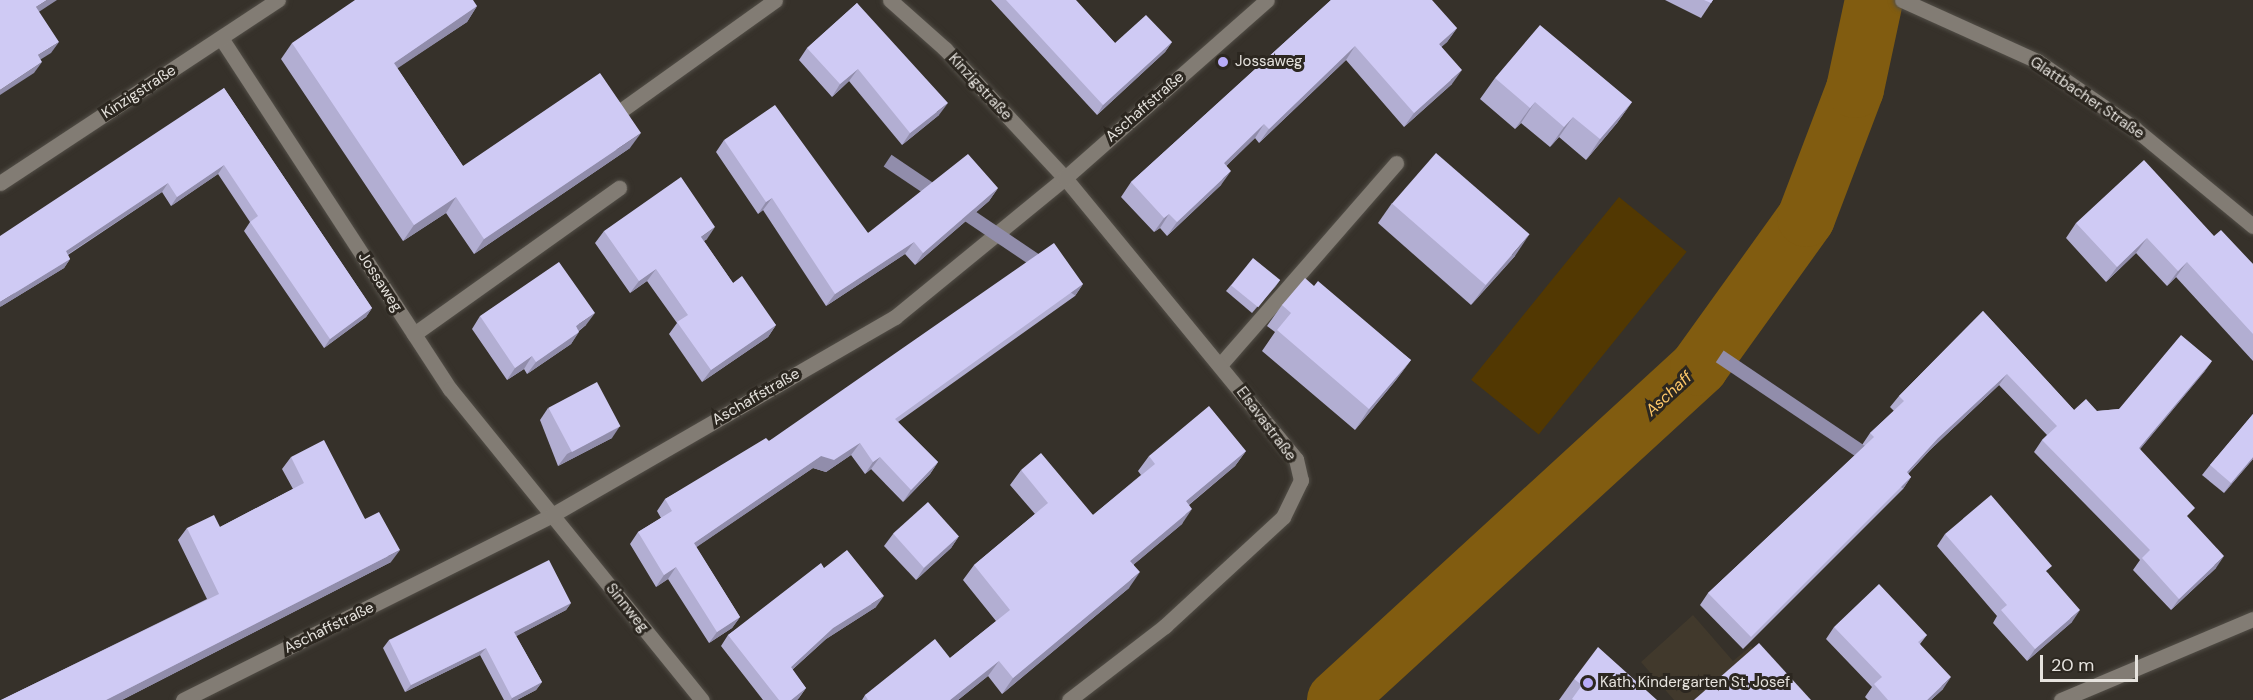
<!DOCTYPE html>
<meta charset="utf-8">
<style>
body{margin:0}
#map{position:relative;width:2253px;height:700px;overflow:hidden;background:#36312a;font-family:"DM Sans",sans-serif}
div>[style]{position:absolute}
.built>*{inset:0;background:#41392c}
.green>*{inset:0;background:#523802;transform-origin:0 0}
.river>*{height:58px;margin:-29px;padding:0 29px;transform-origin:29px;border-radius:29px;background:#815c10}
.roads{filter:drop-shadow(0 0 2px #524e47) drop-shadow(0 0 2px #524e47)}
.service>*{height:15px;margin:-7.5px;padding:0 7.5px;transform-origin:7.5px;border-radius:7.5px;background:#827c74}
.minor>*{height:15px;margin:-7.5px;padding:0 7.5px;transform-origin:7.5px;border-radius:7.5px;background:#827c74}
.tertiary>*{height:15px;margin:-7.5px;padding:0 7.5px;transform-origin:7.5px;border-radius:7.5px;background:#827c74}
.wall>*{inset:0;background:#b2aed2}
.shaded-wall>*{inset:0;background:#918dab;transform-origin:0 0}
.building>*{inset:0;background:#cfcaf4;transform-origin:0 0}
.dots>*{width:16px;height:16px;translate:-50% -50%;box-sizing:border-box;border:3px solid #2c2720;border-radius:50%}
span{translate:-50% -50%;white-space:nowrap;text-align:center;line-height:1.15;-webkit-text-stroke:6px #2c2720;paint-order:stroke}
.poi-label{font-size:15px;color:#e6e3de}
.left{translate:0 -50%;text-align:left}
.street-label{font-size:15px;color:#e6e3de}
.water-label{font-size:16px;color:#fec869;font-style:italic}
.scale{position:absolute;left:2040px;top:655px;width:98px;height:27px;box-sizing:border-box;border:3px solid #e6e3de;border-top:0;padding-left:8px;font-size:18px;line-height:21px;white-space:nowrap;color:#e6e3de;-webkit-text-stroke:4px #2c2720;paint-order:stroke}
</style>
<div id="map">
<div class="built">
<i style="clip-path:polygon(1693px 615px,1733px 661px,1751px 646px,1801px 700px,1674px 700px,1641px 662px)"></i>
</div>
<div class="green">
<i style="left:1619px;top:197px;width:87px;height:235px;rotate:39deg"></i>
</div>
<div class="river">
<i style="left:1336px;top:700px;width:493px;rotate:-42.5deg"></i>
<i style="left:1699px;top:367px;width:183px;rotate:-54.3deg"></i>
<i style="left:1806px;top:218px;width:138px;rotate:-69.2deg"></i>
<i style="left:1855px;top:89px;width:91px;rotate:-77.9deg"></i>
</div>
<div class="roads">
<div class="service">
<i style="left:623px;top:109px;width:187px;rotate:-35.6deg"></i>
<i style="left:414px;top:334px;width:252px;rotate:-35.5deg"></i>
<i style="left:1220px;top:365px;width:268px;rotate:-48.9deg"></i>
</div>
<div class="minor">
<i style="left:890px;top:0;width:74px;rotate:41.7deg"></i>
<i style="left:945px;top:49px;width:176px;rotate:47.1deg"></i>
<i style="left:1065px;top:178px;width:364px;rotate:50.6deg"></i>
<i style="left:1296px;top:459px;width:22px;rotate:77deg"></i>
<i style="left:1301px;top:480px;width:41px;rotate:115.9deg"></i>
<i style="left:1283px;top:517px;width:161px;rotate:137.3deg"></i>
<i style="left:1165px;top:626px;width:121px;rotate:142.4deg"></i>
<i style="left:221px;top:38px;width:419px;rotate:56.9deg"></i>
<i style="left:450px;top:389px;width:400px;rotate:51deg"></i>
<i style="left:0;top:183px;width:333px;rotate:-33.4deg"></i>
<i style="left:183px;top:700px;width:413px;rotate:-26.6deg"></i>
<i style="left:552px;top:515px;width:396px;rotate:-30deg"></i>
<i style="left:895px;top:317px;width:220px;rotate:-39.3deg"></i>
<i style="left:1065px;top:178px;width:269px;rotate:-41.4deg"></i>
<i style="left:2061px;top:700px;width:208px;rotate:-22.9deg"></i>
</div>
<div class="tertiary">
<i style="left:1902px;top:0;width:148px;rotate:24.3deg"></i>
<i style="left:2037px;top:61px;width:118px;rotate:34.6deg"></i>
<i style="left:2134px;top:128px;width:154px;rotate:39.5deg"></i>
</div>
</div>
<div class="wall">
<i style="clip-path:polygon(991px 0,1075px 0,1115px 43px,1172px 42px,1165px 52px,1097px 115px)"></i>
<i style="clip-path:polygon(1331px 0,1457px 28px,1447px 42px,1441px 47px,1452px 84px,1404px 127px,1346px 60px,1259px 143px,1255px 138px,1226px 166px,1221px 185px,1167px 236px,1160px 228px,1154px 232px,1121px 197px,1131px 182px)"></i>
<i style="clip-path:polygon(1665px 0,1713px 0,1701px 18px)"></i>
<i style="clip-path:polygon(857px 3px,939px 115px,902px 145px,849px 81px,832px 97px,799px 60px,807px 48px)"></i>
<i style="clip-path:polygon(477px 6px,467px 22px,397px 68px,463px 166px,630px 148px,474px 254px,446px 213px,403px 241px,281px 59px,292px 43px)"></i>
<i style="clip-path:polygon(1495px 78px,1632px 102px,1617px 123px,1586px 160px,1559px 137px,1550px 147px,1521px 123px,1515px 129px,1480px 99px)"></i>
<i style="clip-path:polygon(224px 88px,372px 308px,366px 317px,324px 348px,244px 231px,250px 222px,218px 174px,171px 206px,162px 192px,68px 255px,70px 259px,64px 268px,0 307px)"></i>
<i style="clip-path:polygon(724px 140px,868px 233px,998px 188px,989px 201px,915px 265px,905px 254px,826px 306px,763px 210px,758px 214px,716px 152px)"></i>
<i style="clip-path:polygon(1392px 203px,1515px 256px,1471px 305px,1378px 223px)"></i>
<i style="clip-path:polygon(2076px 223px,2214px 236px,2253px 264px,2253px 361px,2176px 277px,2167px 286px,2136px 253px,2106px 282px,2066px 238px)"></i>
<i style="clip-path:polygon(604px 231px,707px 239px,704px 241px,733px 283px,776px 325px,768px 337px,702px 382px,669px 334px,677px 323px,647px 281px,630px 293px,595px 243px)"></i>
<i style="clip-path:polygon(1280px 280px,1252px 313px,1226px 291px,1231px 285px)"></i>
<i style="clip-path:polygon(1083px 284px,1075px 296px,898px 422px,938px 462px,930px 474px,903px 502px,871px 469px,865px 474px,851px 455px,826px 472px,813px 468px,696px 547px,740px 617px,732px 628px,709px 643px,668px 579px,656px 587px,630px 544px,638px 532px,661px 518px,657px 511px,665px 499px,769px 441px)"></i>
<i style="clip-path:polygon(1314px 286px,1411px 360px,1396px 380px,1355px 430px,1262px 351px,1275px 332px,1267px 326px,1282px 305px)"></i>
<i style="clip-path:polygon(1983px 311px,2074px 410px,2097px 411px,2119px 409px,2212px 361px,2204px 372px,2140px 449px,2188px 518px,2216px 568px,2171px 610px,2133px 570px,2140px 560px,2034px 452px,2042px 440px,2047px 435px,1999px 385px,1930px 450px,1908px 474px,1911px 477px,1903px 489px,1743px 649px,1700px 605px,1708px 593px,1864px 447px,1862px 445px,1870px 433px,1894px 411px,1890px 407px,1899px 396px)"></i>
<i style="clip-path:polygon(480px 316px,586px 325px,579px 331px,571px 344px,527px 374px,524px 369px,507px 380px,472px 329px)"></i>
<i style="clip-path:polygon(548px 408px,612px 438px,558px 466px,540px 420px)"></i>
<i style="clip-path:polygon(2253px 414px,2253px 459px,2224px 493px,2202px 475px,2210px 465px)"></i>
<i style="clip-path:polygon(1246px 451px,1235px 466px,1189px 505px,1182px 524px,1134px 564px,1129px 588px,1002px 694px,988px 676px,958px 700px,862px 700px,865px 695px,950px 658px,996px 621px,963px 580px,974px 565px,1035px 514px,1010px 485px,1021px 470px,1093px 515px,1141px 475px,1138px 471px,1149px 456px)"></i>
<i style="clip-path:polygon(291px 457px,365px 519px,391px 562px,122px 700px,1px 700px,207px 599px,178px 540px,187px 528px,220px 527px,293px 489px,282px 469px)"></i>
<i style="clip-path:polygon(893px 534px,959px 536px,951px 548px,916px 580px,884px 546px)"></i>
<i style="clip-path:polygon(1945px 534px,2048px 573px,2072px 622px,2027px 661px,1993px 623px,1997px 616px,1937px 546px)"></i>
<i style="clip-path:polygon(824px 568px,876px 607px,826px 639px,792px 670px,806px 688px,799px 698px,797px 700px,763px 700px,721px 646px,728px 635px)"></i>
<i style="clip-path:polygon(571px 603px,566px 610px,516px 636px,542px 682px,536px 690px,517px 700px,504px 700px,480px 655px,405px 692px,383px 648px,389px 640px)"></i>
<i style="clip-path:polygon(1834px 627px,1927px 635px,1920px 644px,1943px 689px,1931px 700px,1868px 700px,1865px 697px,1872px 687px,1826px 639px)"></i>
<i style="clip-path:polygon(1574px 679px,1657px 700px,1559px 700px)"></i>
</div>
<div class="shaded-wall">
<i style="clip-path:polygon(47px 0,57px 0,28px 19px,36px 7px)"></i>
<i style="clip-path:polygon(477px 6px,467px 22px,383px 78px,394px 63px)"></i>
<i style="clip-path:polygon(1457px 28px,1447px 42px,1429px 58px,1439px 44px)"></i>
<i style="clip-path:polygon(59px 42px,51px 53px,30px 66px,38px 55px)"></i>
<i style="clip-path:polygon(1172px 42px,1165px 52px,1097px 115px,1103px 105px)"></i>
<i style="clip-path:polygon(1355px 46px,1346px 60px,1259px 143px,1269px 129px)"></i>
<i style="clip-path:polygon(42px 62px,34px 73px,0 95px,0 90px)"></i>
<i style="clip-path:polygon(858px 69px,849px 81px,832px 97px,840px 84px)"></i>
<i style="clip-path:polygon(1462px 70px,1452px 84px,1404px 127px,1414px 113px)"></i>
<i style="clip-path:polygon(1535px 102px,1521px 123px,1515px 129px,1530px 108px)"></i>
<i style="clip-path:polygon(1632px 102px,1617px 123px,1586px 160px,1600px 139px)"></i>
<i style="clip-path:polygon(948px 103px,939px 115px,902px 145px,910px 133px)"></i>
<i style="clip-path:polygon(1573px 117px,1559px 137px,1550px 147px,1564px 127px)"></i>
<i style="clip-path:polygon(1264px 124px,1255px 138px,1214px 178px,1224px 163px)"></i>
<i style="clip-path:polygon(641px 133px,630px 148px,474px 254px,484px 239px)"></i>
<i style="clip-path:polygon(224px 165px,218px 174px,171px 206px,177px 197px)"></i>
<i style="clip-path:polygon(1231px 171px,1221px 185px,1167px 236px,1177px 222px)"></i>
<i style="clip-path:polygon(168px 183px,162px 192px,59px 260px,66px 251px)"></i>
<i style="clip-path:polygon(998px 188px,989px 201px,915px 265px,923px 253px)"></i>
<i style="clip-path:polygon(456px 197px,446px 213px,403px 241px,414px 225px)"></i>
<i style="clip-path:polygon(772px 198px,763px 210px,758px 214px,766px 202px)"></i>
<i style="clip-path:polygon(1169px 214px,1160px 228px,1154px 232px,1164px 218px)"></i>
<i style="clip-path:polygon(715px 227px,707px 239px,692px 249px,701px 237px)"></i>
<i style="clip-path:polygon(1529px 235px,1515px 256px,1471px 305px,1486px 285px)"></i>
<i style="clip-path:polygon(2147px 238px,2136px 253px,2106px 282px,2117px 267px)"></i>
<i style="clip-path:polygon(914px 242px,905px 254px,826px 306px,835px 294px)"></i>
<i style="clip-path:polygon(70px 259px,64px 268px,0 307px,0 302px)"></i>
<i style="clip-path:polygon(2187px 262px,2176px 277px,2167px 286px,2178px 271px)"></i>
<i style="clip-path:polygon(656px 269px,647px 281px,630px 293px,639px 281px)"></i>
<i style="clip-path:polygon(1280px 280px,1276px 286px,1252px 313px,1257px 307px)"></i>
<i style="left:1083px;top:284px;width:14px;height:231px;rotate:124deg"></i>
<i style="clip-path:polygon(372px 308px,366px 317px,324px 348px,330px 339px)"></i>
<i style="clip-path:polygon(595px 313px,586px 325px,567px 339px,576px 326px)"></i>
<i style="clip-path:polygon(776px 325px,768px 337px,702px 382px,711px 370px)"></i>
<i style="clip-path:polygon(579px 332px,571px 344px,527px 374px,536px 362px)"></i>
<i style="clip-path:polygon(532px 356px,524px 369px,507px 380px,515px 368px)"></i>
<i style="clip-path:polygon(1411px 360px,1396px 380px,1355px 430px,1369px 409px)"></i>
<i style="clip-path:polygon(2212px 361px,2204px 372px,2131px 460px,2139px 448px)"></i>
<i style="clip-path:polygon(2007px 374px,1999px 385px,1930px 450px,1898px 484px,1907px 472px,1938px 438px)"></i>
<i style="clip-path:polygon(620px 426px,612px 438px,558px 466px,567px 454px)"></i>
<i style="clip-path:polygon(860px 443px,851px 455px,826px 472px,813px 468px,685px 555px,694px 543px,821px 456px)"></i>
<i style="clip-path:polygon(1246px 451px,1235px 466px,1175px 516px,1186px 501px)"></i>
<i style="clip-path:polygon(880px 457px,871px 469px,865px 474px,873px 462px)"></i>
<i style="clip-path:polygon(2253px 457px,2253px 459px,2224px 493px,2231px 483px)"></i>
<i style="clip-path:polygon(938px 462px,930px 474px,903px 502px,911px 490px)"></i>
<i style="left:1911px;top:477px;width:14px;height:226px;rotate:124deg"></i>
<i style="clip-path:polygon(1192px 509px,1182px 524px,1120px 576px,1130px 561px)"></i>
<i style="clip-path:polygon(959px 536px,951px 548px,916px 580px,924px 568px)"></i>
<i style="clip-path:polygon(400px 550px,391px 562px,122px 700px,106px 700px)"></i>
<i style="clip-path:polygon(2224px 556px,2216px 568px,2171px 610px,2179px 599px)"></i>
<i style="clip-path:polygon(676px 567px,668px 579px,656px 587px,664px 575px)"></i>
<i style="clip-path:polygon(1140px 572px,1129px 588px,1002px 694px,1013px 678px)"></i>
<i style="clip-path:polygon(884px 596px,876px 607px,826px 639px,783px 678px,791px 667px,833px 628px)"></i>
<i style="clip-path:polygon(571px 603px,566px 610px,509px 640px,514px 632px)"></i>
<i style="clip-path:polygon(2080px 610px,2072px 622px,2027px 661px,2035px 649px)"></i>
<i style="clip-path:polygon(740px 617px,732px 628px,709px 643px,717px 632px)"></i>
<i style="clip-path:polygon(486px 648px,480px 655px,405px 692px,411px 685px)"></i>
<i style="clip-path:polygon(999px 661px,988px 676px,958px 700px,950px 700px)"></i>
<i style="clip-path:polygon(1951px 677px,1943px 689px,1931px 700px,1927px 700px)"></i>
<i style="clip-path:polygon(542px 682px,536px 690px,517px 700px,511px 700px,512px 698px)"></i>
<i style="clip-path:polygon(806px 688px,797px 700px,791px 700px)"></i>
</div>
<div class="building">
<i style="clip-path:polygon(0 0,47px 0,36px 7px,59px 42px,38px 55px,42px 62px,0 90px)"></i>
<i style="clip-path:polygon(355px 0,473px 0,477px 6px,394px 63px,463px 166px,600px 73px,641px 133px,484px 239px,456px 197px,414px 225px,292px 43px)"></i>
<i style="clip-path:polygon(1006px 0,1076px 0,1115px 43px,1146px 15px,1172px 42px,1103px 105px)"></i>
<i style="clip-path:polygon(1331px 0,1432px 0,1457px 28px,1439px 44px,1462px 70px,1414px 113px,1355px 46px,1269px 129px,1264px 124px,1224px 163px,1231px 171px,1177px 222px,1169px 214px,1164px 218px,1131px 182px)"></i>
<i style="clip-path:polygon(1704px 0,1713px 0,1711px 3px)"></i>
<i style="clip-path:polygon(857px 3px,948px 103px,910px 133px,858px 69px,840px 84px,807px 48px)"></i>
<i style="clip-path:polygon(1540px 25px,1632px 102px,1600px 139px,1573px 117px,1564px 127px,1535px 102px,1530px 108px,1495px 78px)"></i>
<i style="clip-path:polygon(224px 88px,372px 308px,330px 339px,250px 222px,258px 216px,224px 165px,177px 197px,168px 183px,66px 251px,70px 259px,0 302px,0 236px)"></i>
<i style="clip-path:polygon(775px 105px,868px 233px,968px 154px,998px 188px,923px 253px,914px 242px,835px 294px,772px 198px,766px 202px,724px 140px)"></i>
<i style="left:1436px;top:153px;width:124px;height:67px;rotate:41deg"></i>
<i style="clip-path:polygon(2144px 160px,2214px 236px,2221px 230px,2253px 264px,2253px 334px,2187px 262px,2178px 271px,2147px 238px,2117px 267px,2076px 223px)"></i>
<i style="clip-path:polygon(681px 177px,715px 227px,701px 237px,733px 283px,742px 276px,776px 325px,711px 370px,677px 322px,688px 315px,656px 269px,639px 281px,604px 231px)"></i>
<i style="clip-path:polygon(1054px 243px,1083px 284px,895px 419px,938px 462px,911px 490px,880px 457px,873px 462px,860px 443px,834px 460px,821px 456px,694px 543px,740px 617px,717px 632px,676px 567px,664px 575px,638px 532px,672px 511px,665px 499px,766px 438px,769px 441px)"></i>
<i style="left:1253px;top:258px;width:35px;height:35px;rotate:39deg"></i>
<i style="clip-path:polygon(559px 262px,595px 313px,576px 326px,579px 332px,536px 362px,532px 356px,515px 368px,480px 316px)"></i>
<i style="clip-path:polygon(1305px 278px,1314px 286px,1318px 281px,1411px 360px,1369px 409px,1277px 330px,1291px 313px,1282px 305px)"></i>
<i style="clip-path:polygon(1983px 311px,2074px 410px,2086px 399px,2097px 411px,2119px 409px,2181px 335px,2212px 361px,2139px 448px,2195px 508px,2187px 516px,2224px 556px,2179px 599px,2142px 558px,2150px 550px,2042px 440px,2057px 426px,2007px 374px,1938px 438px,1907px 472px,1911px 477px,1751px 637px,1708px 593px,1874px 437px,1870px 433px,1904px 401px,1899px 396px)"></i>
<i style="left:597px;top:382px;width:50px;height:55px;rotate:62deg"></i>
<i style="clip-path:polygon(1209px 406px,1246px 451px,1186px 501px,1192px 509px,1130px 561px,1140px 572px,1013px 678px,999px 661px,950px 700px,868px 700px,865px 695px,935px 639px,950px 658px,1010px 610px,974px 565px,1048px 503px,1021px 470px,1041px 453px,1093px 515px,1155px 464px,1149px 456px)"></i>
<i style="clip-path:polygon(2253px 414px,2253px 457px,2231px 483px,2210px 465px)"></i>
<i style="clip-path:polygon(324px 440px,365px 519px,379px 512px,400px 550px,106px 700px,1px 700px,219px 594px,187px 528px,214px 515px,220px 527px,304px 483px,291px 457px)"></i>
<i style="clip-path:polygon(1991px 495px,2052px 566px,2046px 571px,2080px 610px,2035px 649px,2001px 610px,2007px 605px,1945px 534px)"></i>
<i style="left:928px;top:502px;width:46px;height:47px;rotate:48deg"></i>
<i style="clip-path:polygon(847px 550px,884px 596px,833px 628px,791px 667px,806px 688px,791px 700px,779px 700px,728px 635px,821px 563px,824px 568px)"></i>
<i style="clip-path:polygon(549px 560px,571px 603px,514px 632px,542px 682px,512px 698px,486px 648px,411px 685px,389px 640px)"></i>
<i style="clip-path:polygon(1879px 584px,1927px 635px,1918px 642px,1951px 677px,1927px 700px,1888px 700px,1874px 684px,1882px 677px,1834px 627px)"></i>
<i style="clip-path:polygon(1759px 643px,1811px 700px,1694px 700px)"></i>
<i style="clip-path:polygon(1598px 647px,1657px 700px,1574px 700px,1572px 699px,1582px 685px,1574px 679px)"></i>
</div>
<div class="dots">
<i style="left:1223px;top:62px;background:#b7abf8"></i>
<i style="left:1588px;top:683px;background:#b7abf8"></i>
</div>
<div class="poi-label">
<span class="left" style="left:1235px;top:62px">Jossaweg</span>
<span class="left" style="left:1600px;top:683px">Kath. Kindergarten St. Josef</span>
</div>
<div class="street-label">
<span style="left:980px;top:87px;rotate:47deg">Kinzigstraße</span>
<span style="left:139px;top:92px;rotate:-33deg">Kinzigstraße</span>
<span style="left:2087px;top:98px;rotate:34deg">Glattbacher Straße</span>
<span style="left:1145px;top:107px;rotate:-41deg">Aschaffstraße</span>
<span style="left:380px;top:282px;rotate:57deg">Jossaweg</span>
<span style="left:756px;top:397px;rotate:-30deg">Aschaffstraße</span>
<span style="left:1266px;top:424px;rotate:53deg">Elsavastraße</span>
<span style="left:627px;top:608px;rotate:51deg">Sinnweg</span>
<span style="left:329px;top:628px;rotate:-26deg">Aschaffstraße</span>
</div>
<div class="water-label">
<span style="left:1669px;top:394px;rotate:-43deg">Aschaff</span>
</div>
<div class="scale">20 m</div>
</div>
